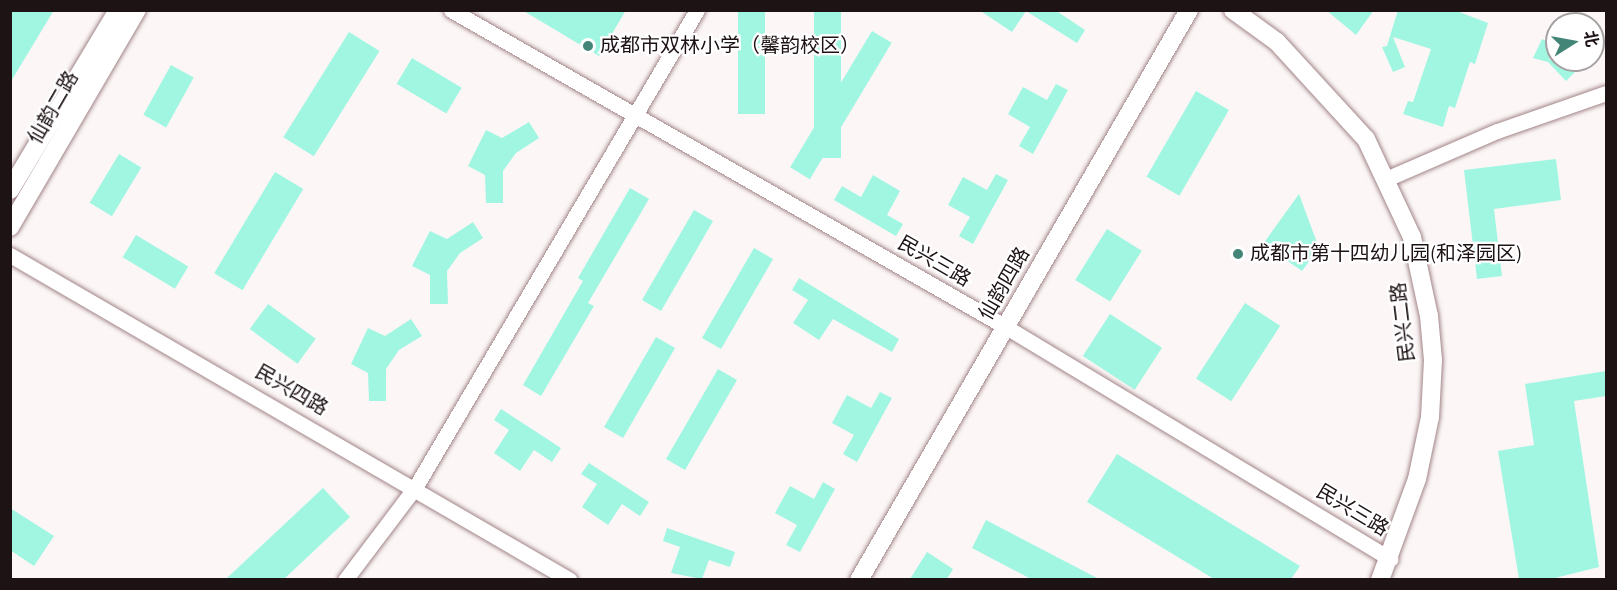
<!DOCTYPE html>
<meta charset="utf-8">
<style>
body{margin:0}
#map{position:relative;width:1617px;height:590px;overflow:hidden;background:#fcf6f6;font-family:"Source Sans 3","Noto Sans SC",sans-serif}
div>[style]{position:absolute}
.building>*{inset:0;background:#a1f6e1;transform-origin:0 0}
.roads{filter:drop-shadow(0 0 2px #a18487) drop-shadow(0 0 2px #a18487)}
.minor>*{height:15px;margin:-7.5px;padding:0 7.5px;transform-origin:7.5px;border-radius:7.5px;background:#fff}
.tertiary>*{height:18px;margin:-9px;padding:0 9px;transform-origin:9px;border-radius:9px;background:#fff}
.dots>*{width:16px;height:16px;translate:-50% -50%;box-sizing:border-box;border:3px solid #fff;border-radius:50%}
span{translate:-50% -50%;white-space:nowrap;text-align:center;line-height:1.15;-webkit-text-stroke:4.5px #fff;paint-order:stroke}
.poi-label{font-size:20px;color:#1d1214}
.left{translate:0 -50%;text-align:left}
.street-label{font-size:20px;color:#1d1214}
.frame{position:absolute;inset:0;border:12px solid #1d1214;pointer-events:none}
.north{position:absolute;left:1545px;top:12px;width:60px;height:60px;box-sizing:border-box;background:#fff;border:2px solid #a5a0a1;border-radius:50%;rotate:79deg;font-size:16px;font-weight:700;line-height:24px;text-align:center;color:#1d1214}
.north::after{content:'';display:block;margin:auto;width:21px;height:27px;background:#438576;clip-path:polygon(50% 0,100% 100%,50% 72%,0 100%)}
</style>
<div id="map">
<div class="building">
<i style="clip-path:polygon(10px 10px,54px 10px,10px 83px)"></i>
<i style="clip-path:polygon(522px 10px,626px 10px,599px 56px)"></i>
<i style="left:738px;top:10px;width:27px;height:104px"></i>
<i style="left:814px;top:10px;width:27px;height:148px"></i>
<i style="clip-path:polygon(979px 10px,1055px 10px,1085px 30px,1077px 43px,1026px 11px,1012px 32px)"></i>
<i style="clip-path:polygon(1326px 10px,1374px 10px,1356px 35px)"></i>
<i style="clip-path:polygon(1398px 10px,1454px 10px,1488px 23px,1475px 64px,1470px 62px,1455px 108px,1449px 106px,1443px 127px,1403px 114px,1408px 101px,1413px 102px,1431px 49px,1393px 37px,1405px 67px,1393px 72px,1382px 47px,1387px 46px)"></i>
<i style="left:872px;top:31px;width:23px;height:159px;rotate:31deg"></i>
<i style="left:349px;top:32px;width:36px;height:124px;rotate:32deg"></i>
<i style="clip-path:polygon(1542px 39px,1555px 45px,1549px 60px,1587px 60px,1566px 81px,1548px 62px,1533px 58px)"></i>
<i style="left:412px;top:58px;width:58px;height:30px;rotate:31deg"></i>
<i style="left:171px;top:65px;width:26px;height:57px;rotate:29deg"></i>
<i style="clip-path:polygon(1056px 84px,1068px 90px,1033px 154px,1019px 146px,1030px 127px,1008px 114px,1023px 87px,1047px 100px)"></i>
<i style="left:1196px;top:91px;width:38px;height:99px;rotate:30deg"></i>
<i style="clip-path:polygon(529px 122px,539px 138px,516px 153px,503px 171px,503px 203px,486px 203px,485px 175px,468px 166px,486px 130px,502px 138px)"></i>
<i style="left:119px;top:154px;width:26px;height:57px;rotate:31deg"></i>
<i style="clip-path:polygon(1556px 159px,1561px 200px,1494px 209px,1502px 276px,1477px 279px,1464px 170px)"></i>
<i style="left:275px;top:172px;width:33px;height:118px;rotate:31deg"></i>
<i style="clip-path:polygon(996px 174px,1008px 180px,973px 244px,959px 236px,970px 217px,948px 205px,963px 177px,987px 190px)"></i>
<i style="clip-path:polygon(873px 175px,900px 191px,887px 215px,903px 224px,896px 236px,834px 200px,842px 186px,861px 197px)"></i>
<i style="clip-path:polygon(630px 188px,649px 199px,588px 303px,594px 306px,541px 396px,523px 385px,583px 281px,578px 278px)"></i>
<i style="clip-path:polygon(1299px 194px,1319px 248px,1302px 271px,1263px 244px)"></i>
<i style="left:694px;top:210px;width:22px;height:104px;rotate:30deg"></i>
<i style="clip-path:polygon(473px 222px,483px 238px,460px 253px,447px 271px,448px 304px,430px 304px,430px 275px,412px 266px,430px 231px,447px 239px)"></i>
<i style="left:1107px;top:229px;width:41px;height:60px;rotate:32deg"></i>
<i style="left:136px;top:235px;width:61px;height:26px;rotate:31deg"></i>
<i style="left:754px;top:248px;width:22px;height:104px;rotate:30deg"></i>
<i style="clip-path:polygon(799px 278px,899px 339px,892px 352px,833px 319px,819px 340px,793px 323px,808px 300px,792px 290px)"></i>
<i style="left:1245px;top:303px;width:42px;height:90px;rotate:33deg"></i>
<i style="left:268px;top:304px;width:59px;height:31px;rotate:36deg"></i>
<i style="left:1110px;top:314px;width:62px;height:50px;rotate:33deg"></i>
<i style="clip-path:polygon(411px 319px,422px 336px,399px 350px,386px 369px,386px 401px,369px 401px,368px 373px,351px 364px,368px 328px,385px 336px)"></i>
<i style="left:656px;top:337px;width:22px;height:104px;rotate:30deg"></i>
<i style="left:718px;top:369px;width:22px;height:104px;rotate:30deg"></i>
<i style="clip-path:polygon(1606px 371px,1606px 396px,1574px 401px,1599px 567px,1551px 579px,1519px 579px,1498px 451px,1534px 445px,1525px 384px)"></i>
<i style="clip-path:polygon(880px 392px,892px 398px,857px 462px,843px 454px,854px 435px,832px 423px,847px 395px,871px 408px)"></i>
<i style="clip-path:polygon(501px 409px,561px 448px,552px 462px,534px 450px,520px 471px,494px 453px,509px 430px,494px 420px)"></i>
<i style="clip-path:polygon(1117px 454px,1300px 566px,1291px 579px,1214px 579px,1087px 502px)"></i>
<i style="clip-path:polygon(589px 463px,649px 502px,640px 516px,622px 504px,608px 525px,582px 507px,597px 484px,581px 474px)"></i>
<i style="clip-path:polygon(823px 482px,835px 489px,800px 552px,786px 545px,797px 525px,775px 513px,790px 486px,814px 499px)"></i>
<i style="clip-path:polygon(323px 488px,350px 517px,284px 579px,226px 579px)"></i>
<i style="clip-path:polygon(10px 508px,54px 536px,34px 566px,10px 550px)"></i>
<i style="clip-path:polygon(986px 520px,1099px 579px,1031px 579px,972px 548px)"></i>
<i style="clip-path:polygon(667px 528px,735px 552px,730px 567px,709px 560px,702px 579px,671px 573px,680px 547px,663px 541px)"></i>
<i style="clip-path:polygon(927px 552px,953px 569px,947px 579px,910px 579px)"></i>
</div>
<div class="roads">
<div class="minor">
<i style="left:451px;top:10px;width:639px;rotate:29.73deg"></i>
<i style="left:1006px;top:327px;width:449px;rotate:31.1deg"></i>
<i style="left:1386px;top:179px;width:121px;rotate:-23.4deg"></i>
<i style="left:1497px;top:131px;width:115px;rotate:-19.2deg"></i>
<i style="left:10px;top:255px;width:647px;rotate:30.13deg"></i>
<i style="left:345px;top:580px;width:118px;rotate:-52.9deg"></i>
<i style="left:416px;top:486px;width:553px;rotate:-59.45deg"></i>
</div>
<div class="tertiary">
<i style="left:1233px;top:10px;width:54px;rotate:36deg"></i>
<i style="left:1277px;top:42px;width:132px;rotate:47.5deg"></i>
<i style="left:1366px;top:139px;width:108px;rotate:64.9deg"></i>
<i style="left:1412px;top:237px;width:81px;rotate:77.9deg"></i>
<i style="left:1429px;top:316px;width:44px;rotate:84.8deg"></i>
<i style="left:1433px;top:360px;width:57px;rotate:93deg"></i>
<i style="left:1430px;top:417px;width:63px;rotate:101.8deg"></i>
<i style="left:1417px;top:479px;width:108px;rotate:110.1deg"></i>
<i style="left:10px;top:190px;width:210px;rotate:-59deg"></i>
<i style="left:10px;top:227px;width:251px;rotate:-59.7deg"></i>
<i style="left:859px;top:580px;width:659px;rotate:-59.93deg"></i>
</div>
</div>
<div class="dots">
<i style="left:588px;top:46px;background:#438576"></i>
<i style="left:1238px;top:254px;background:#438576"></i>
</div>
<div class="poi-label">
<span class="left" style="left:600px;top:46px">成都市双林小学（馨韵校区）</span>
<span class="left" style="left:1250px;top:254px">成都市第十四幼儿园(和泽园区)</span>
</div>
<div class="street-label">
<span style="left:54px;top:108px;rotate:-60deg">仙韵二路</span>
<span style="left:934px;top:262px;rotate:30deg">民兴三路</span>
<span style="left:1005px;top:284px;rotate:-60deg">仙韵四路</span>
<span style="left:1404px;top:322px;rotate:-97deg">民兴二路</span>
<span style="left:291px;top:391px;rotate:30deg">民兴四路</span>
<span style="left:1352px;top:511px;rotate:31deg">民兴三路</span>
</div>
<div class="frame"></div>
<div class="north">北</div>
</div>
